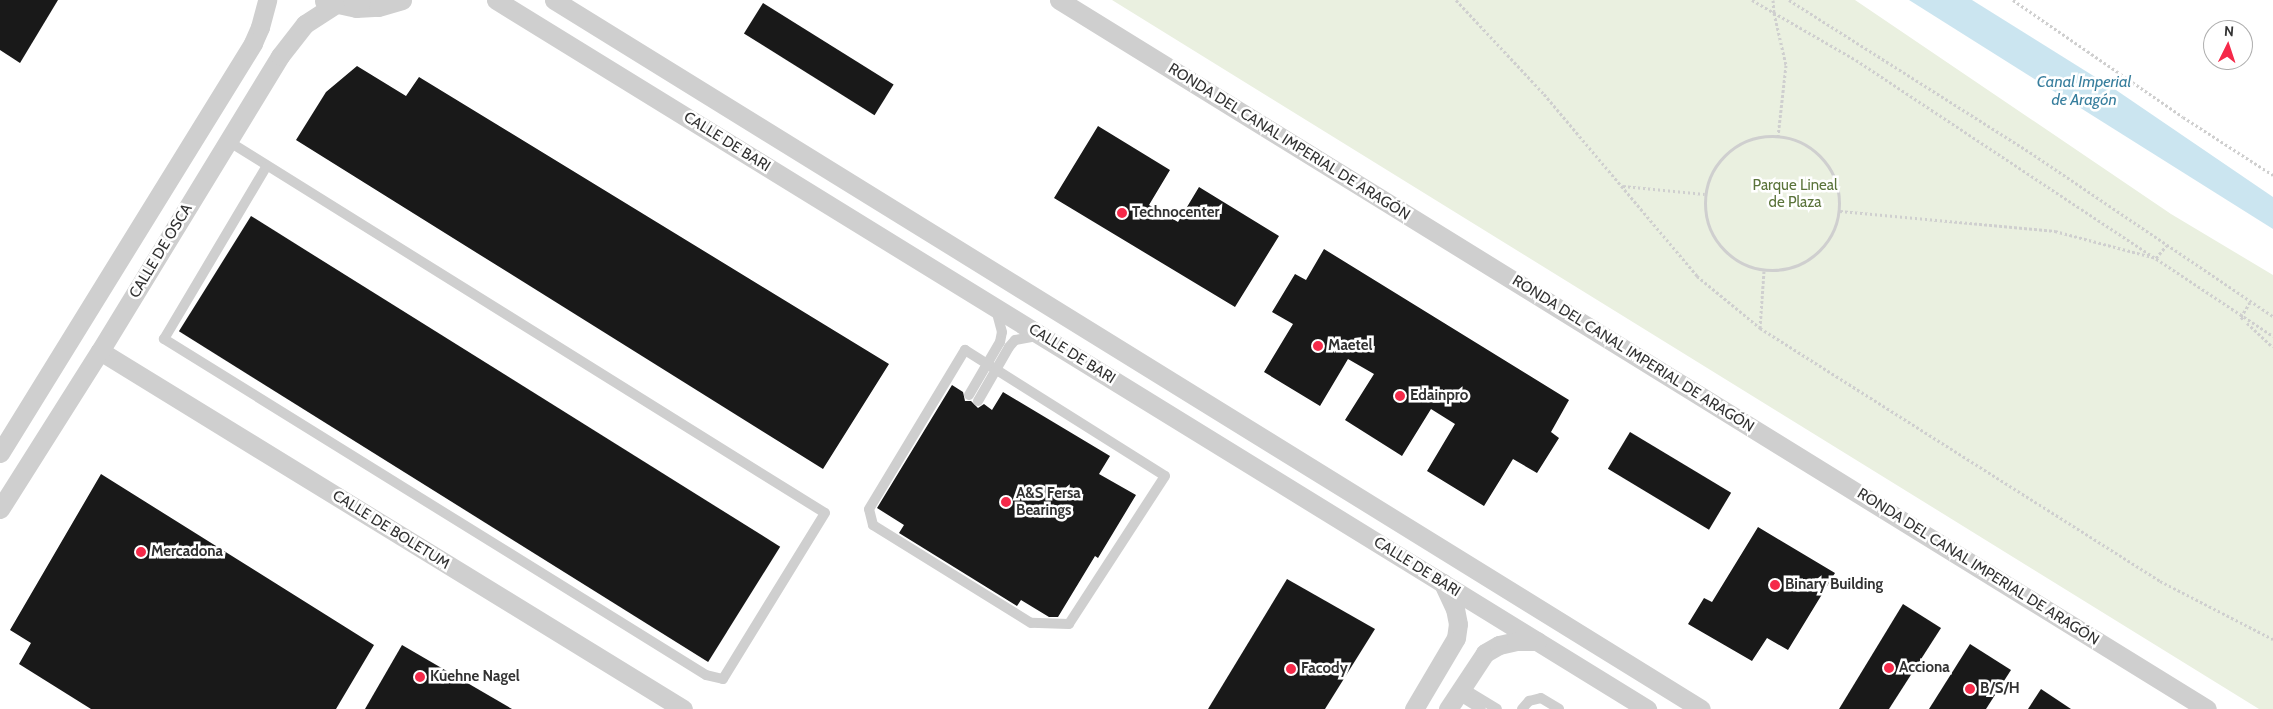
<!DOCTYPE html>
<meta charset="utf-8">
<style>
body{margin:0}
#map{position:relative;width:2273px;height:709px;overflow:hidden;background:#fff;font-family:Cabin,sans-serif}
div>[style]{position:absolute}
.green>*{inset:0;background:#eaf0e0}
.water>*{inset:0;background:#cbe5f0}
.building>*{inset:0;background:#191919;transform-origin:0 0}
.path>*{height:3px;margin-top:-1.5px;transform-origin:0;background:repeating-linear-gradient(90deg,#cfcfcf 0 2.5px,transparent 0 5px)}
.path>.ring{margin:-1.5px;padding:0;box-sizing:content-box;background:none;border:3px solid #cfcfcf;border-radius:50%}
.service>*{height:10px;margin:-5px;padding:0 5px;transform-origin:5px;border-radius:5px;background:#cfcfcf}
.minor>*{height:19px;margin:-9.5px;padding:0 9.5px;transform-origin:9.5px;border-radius:9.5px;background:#cfcfcf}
.dots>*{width:14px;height:14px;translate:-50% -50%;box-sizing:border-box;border:2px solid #fff;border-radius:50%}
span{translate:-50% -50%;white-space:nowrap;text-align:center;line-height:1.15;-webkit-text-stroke:5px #fff;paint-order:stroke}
.street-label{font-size:15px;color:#323232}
.park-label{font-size:15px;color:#5a733a}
.poi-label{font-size:15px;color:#323232;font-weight:700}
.left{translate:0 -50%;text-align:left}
.water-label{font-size:16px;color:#377e9d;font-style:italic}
.north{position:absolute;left:2203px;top:20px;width:50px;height:50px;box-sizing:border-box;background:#fff;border:1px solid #adadad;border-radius:50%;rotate:4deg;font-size:14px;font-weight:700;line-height:20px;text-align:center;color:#323232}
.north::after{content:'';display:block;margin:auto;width:18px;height:22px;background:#f52949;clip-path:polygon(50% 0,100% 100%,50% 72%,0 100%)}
</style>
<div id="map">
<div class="green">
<i style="clip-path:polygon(1112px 0,1855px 0,2171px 214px,2273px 275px,2273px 709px,2259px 709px)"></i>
</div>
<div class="water">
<i style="clip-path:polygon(1909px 0,1972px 0,2116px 90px,2273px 197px,2273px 229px)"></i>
</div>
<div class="building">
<i style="clip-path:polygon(0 0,58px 0,20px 63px,0 50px)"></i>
<i style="left:763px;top:3px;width:154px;height:36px;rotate:32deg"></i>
<i style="clip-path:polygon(357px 66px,406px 96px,419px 77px,889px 364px,823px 469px,296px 140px,326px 92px)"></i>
<i style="clip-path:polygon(1098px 126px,1170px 170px,1149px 205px,1178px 222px,1199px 187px,1279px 236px,1235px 307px,1054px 198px)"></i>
<i style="left:251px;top:216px;width:624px;height:136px;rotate:32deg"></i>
<i style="clip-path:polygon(1324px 249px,1569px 400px,1551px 432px,1559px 438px,1537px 473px,1513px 459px,1484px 506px,1427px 471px,1455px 424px,1431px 409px,1402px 456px,1345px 420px,1374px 374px,1348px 359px,1320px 406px,1264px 372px,1293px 324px,1272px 312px,1295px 274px,1306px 280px)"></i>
<i style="clip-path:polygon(952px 385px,963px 392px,965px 401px,971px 401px,978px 408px,984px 404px,992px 410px,1003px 392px,1110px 456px,1099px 474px,1136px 495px,1098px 558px,1095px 556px,1058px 617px,1049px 617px,1021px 600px,1017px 606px,899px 533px,904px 525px,877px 508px)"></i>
<i style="left:1630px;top:432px;width:118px;height:43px;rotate:31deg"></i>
<i style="clip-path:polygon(101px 474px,374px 645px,336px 709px,91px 709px,19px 664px,31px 643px,10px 630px)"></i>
<i style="clip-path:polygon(1758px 527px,1835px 573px,1788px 650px,1767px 638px,1752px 661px,1688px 624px,1704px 598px,1712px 602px)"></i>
<i style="clip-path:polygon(1287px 579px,1375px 629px,1325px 709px,1208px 709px)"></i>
<i style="clip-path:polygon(1903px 604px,1941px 628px,1889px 709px,1839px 709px)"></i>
<i style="clip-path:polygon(1970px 644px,2011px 670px,1986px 709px,1929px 709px)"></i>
<i style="clip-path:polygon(402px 645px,512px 709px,365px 709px)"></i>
<i style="clip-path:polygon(2041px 689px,2071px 709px,2028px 709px)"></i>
</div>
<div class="path">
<i style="left:1456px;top:0;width:129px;rotate:46.9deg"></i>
<i style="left:1544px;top:94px;width:238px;rotate:49.9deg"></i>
<i style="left:1697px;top:276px;width:82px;rotate:39.5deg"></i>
<i style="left:1760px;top:328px;width:473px;rotate:32.3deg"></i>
<i style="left:2160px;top:581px;width:127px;rotate:27.2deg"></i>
<i style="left:1752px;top:0;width:120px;rotate:30deg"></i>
<i style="left:1856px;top:60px;width:500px;rotate:33.5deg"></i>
<i style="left:1773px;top:0;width:13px;rotate:86deg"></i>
<i style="left:1774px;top:13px;width:53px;rotate:77deg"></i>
<i style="left:1786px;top:65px;width:71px;rotate:96.4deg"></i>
<i style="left:1789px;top:0;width:290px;rotate:32.3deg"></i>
<i style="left:2034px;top:155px;width:288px;rotate:34deg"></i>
<i style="left:2013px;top:0;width:206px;rotate:34.5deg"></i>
<i style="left:2183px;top:117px;width:107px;rotate:32.8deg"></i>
<i class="ring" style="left:1705px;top:136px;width:131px;height:131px"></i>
<i style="left:1623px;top:186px;width:82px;rotate:5.6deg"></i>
<i style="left:1840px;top:211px;width:216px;rotate:5.3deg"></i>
<i style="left:2055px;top:231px;width:105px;rotate:15deg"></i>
<i style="left:2156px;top:258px;width:16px;rotate:-50deg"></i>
<i style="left:2243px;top:319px;width:3px;rotate:-135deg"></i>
<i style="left:2241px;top:317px;width:17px;rotate:-59deg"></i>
<i style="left:2247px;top:323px;width:35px;rotate:43deg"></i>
<i style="left:1760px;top:328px;width:57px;rotate:-86deg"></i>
</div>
<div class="service">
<i style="left:228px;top:141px;width:703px;rotate:31.93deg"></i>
<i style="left:825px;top:513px;width:195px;rotate:121.6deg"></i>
<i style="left:723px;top:679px;width:17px;rotate:-167deg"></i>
<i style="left:706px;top:675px;width:638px;rotate:-148.2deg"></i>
<i style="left:164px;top:339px;width:200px;rotate:-59.3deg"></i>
<i style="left:965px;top:350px;width:236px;rotate:32.2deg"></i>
<i style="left:1165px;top:476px;width:176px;rotate:123deg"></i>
<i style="left:1069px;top:624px;width:38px;rotate:-178deg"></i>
<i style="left:1031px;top:623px;width:186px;rotate:-148.2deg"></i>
<i style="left:873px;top:525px;width:16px;rotate:-104deg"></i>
<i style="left:869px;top:509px;width:186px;rotate:-58.9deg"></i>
<i style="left:969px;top:395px;width:61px;rotate:-59.7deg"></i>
<i style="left:1000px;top:342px;width:10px;rotate:-79deg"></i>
<i style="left:1002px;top:332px;width:23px;rotate:-105deg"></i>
<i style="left:978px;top:401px;width:62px;rotate:-60.1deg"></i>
<i style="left:1009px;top:347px;width:9px;rotate:-49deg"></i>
<i style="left:1015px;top:340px;width:22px;rotate:-10deg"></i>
<i style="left:1461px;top:687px;width:42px;rotate:31.4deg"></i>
<i style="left:1457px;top:694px;width:28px;rotate:32deg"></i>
<i style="left:1522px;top:709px;width:11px;rotate:-49deg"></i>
<i style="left:1529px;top:701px;width:12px;rotate:-14deg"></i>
<i style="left:1541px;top:698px;width:21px;rotate:31deg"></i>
</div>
<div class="minor">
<i style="left:496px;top:0;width:1352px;rotate:31.63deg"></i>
<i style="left:554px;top:0;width:1348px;rotate:31.72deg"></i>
<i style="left:1059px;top:0;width:1349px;rotate:31.7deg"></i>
<i style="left:324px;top:1px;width:33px;rotate:12deg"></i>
<i style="left:356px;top:8px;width:22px;rotate:-3deg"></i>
<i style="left:378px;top:7px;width:25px;rotate:-16deg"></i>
<i style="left:100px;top:351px;width:684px;rotate:31.55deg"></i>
<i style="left:0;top:453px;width:482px;rotate:-58.3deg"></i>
<i style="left:253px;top:43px;width:17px;rotate:-66deg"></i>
<i style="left:260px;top:27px;width:28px;rotate:-75deg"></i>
<i style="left:0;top:509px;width:187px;rotate:-57.7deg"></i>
<i style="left:100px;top:351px;width:346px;rotate:-58.6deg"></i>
<i style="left:280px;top:56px;width:41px;rotate:-52deg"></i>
<i style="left:305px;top:24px;width:35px;rotate:-33deg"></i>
<i style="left:1414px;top:709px;width:82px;rotate:-59.4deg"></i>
<i style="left:1456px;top:638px;width:14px;rotate:-82deg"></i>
<i style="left:1458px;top:624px;width:15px;rotate:-101deg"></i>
<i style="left:1455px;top:609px;width:29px;rotate:-115deg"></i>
<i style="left:1448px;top:709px;width:67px;rotate:-56.5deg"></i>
<i style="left:1485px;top:653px;width:16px;rotate:-30deg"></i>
<i style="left:1499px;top:645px;width:17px;rotate:-13deg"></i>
<i style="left:1516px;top:641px;width:21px"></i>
</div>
<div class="dots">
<i style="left:1122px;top:213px;background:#f52949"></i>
<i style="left:1318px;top:346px;background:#f52949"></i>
<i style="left:1400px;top:396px;background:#f52949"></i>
<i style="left:1006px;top:502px;background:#f52949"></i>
<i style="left:141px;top:552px;background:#f52949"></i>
<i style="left:1775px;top:585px;background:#f52949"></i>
<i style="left:1889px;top:668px;background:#f52949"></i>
<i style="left:1291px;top:669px;background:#f52949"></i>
<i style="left:420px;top:677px;background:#f52949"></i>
<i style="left:1970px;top:689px;background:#f52949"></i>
</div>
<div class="street-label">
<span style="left:727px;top:142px;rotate:32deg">CALLE DE BARI</span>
<span style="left:1289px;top:142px;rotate:32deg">RONDA DEL CANAL IMPERIAL DE ARAGÓN</span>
<span style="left:161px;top:251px;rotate:-59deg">CALLE DE OSCA</span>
<span style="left:1072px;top:354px;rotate:32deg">CALLE DE BARI</span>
<span style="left:1633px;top:354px;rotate:32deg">RONDA DEL CANAL IMPERIAL DE ARAGÓN</span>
<span style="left:391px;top:530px;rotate:32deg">CALLE DE BOLETUM</span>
<span style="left:1417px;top:567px;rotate:32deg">CALLE DE BARI</span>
<span style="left:1978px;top:567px;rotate:32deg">RONDA DEL CANAL IMPERIAL DE ARAGÓN</span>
</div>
<div class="park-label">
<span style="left:1795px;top:194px">Parque Lineal<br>de Plaza</span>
</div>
<div class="poi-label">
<span class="left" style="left:1132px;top:213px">Technocenter</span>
<span class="left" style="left:1328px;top:346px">Maetel</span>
<span class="left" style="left:1410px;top:396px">Edainpro</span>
<span class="left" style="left:1016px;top:502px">A&amp;S Fersa<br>Bearings</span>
<span class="left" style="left:151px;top:552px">Mercadona</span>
<span class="left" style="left:1785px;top:585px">Binary Building</span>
<span class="left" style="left:1899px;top:668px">Acciona</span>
<span class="left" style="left:1301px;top:669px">Facody</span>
<span class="left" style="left:430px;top:677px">Kuehne Nagel</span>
<span class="left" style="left:1980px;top:689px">B/S/H</span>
</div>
<div class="water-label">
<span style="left:2084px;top:91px">Canal Imperial<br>de Aragón</span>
</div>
<div class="north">N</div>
</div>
